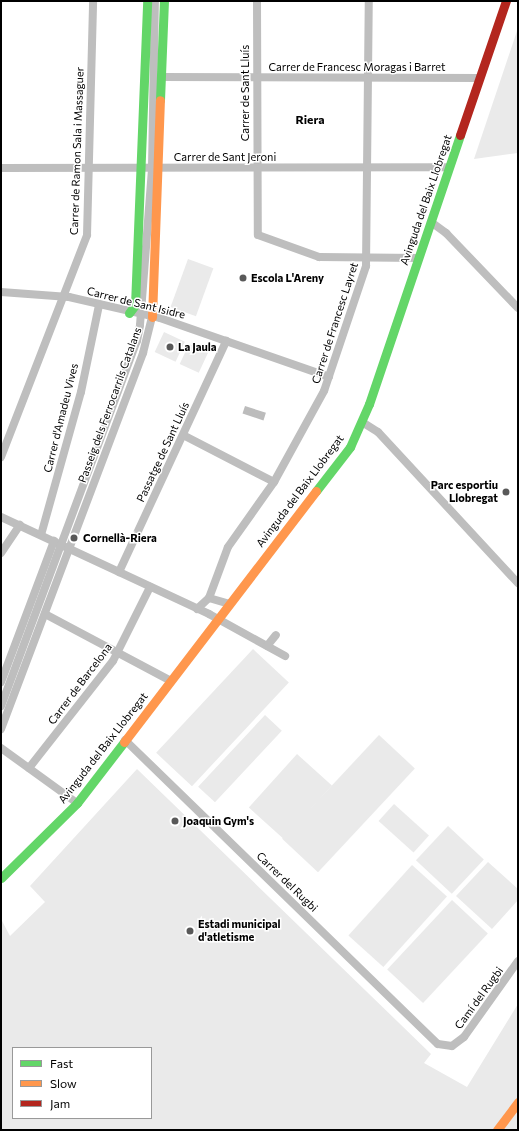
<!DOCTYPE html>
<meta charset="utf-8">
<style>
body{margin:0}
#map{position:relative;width:519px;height:1131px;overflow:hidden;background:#fff;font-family:Commissioner,sans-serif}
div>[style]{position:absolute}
.green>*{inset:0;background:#eaeaea;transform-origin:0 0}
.water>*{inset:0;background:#bcbcbc;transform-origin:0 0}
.street>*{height:8px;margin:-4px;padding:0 4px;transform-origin:4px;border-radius:4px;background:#bebebe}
.fast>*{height:9px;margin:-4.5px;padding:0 4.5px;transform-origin:4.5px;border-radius:4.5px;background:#63d668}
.slow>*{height:9px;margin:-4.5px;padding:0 4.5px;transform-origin:4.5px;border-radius:4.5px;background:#ff974d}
.jam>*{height:9px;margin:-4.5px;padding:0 4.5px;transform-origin:4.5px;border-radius:4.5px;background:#b3261e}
.dots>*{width:11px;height:11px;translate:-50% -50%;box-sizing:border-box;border:2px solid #fff;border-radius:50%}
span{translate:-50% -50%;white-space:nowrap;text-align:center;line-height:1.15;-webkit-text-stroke:3px #fff;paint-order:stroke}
.street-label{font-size:11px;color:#000}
.poi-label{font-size:11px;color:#000;font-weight:700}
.left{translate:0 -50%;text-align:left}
.right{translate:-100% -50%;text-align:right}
.neighbourhood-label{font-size:12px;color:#000;font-weight:700}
.frame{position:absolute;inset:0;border:2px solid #000;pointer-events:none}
.legend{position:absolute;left:12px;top:1047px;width:140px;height:72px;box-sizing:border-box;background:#fff;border:1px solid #999;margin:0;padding:5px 7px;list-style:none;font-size:12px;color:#000}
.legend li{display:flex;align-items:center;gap:8px;height:20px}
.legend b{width:20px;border:1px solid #999}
</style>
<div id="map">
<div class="green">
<i style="clip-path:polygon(518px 28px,518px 153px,474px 159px)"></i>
<i style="left:188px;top:259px;width:27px;height:51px;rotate:20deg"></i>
<i style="left:164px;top:332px;width:23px;height:22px;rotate:25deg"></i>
<i style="left:189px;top:344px;width:21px;height:22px;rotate:25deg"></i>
<i style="left:253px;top:649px;width:49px;height:142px;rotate:43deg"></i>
<i style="left:265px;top:715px;width:23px;height:98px;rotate:43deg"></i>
<i style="left:379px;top:735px;width:49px;height:142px;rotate:43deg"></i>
<i style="left:297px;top:754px;width:47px;height:72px;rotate:42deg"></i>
<i style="clip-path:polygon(evenodd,137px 769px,431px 1054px,424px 1063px,467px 1087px,518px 1004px,518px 1130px,1px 1130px,1px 919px,10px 936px,45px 902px,30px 886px,137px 769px,13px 1048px,151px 1048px,151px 1118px,13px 1118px,13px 1048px)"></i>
<i style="left:394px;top:804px;width:47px;height:23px;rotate:42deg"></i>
<i style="left:448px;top:826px;width:49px;height:47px;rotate:43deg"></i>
<i style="clip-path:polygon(488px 862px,518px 889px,518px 900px,492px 929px,456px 896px)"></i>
<i style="left:412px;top:865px;width:47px;height:95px;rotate:42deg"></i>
<i style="left:452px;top:900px;width:49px;height:95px;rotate:43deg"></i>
</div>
<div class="water">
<i style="left:245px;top:406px;width:22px;height:8px;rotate:18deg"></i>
</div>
<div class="street">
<i style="left:257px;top:1px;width:234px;rotate:89.8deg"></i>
<i style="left:258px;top:235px;width:65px;rotate:19.8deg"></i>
<i style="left:319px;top:257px;width:100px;rotate:0.6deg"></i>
<i style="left:161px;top:77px;width:319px;rotate:0.2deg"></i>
<i style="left:1px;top:168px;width:448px;rotate:-0.1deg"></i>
<i style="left:431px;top:222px;width:19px;rotate:36deg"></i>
<i style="left:446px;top:233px;width:104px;rotate:46.2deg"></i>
<i style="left:1px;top:292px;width:68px;rotate:4.2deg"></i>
<i style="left:69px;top:297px;width:93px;rotate:13deg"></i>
<i style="left:160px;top:318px;width:179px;rotate:19.2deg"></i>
<i style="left:362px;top:422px;width:19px;rotate:32deg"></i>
<i style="left:378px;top:432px;width:206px;rotate:47.2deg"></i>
<i style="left:183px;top:435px;width:102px;rotate:27.3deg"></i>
<i style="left:1px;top:457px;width:238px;rotate:-68.8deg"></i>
<i style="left:87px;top:235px;width:234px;rotate:-88.5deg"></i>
<i style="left:1px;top:517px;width:230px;rotate:25deg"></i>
<i style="left:209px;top:614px;width:87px;rotate:28.9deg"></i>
<i style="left:41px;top:535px;width:148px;rotate:-74.4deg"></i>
<i style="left:81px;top:392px;width:89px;rotate:-78.3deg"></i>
<i style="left:1px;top:553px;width:34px;rotate:-56deg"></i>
<i style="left:119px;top:572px;width:255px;rotate:-65.1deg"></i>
<i style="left:209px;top:598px;width:22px;rotate:16deg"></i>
<i style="left:197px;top:609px;width:16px;rotate:-43deg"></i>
<i style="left:209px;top:598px;width:54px;rotate:-69.6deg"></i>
<i style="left:228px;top:547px;width:80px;rotate:-54.7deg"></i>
<i style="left:274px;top:482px;width:104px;rotate:-61.2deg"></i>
<i style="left:324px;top:391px;width:132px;rotate:-71.4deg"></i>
<i style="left:366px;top:266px;width:265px;rotate:-89.4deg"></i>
<i style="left:45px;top:614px;width:143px;rotate:28deg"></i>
<i style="left:267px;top:646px;width:14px;rotate:-51deg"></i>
<i style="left:1px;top:682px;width:151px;rotate:-69.4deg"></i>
<i style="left:1px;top:706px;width:390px;rotate:-69.6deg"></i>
<i style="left:137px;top:341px;width:16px;rotate:-79deg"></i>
<i style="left:140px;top:325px;width:157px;rotate:-85.6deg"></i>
<i style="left:152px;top:168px;width:167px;rotate:-89deg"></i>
<i style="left:1px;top:729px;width:402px;rotate:-69.3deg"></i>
<i style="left:143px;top:353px;width:37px;rotate:-76deg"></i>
<i style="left:125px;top:740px;width:436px;rotate:44.2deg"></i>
<i style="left:438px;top:1044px;width:14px;rotate:8deg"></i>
<i style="left:452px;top:1046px;width:15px;rotate:-37deg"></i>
<i style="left:464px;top:1037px;width:93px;rotate:-54.6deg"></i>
<i style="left:1px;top:748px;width:94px;rotate:35.9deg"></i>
<i style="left:29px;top:768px;width:136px;rotate:-51.9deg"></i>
<i style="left:113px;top:661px;width:83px;rotate:-63.4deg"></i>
</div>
<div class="fast">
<i style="left:160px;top:100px;width:99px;rotate:-87.7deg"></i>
<i style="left:129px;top:313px;width:10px;rotate:-53deg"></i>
<i style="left:135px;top:305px;width:304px;rotate:-87.7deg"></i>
<i style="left:316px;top:491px;width:56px;rotate:-52.3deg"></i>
<i style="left:350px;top:447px;width:47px;rotate:-66.2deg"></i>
<i style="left:369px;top:404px;width:284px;rotate:-71.3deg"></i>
<i style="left:1px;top:878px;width:107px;rotate:-44.6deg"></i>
<i style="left:77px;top:803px;width:77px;rotate:-52.4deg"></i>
</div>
<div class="slow">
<i style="left:152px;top:317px;width:217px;rotate:-87.9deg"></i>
<i style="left:124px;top:742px;width:316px;rotate:-52.6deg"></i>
<i style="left:497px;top:1130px;width:35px;rotate:-53deg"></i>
</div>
<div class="jam">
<i style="left:460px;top:135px;width:142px;rotate:-71.1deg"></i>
</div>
<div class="dots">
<i style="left:243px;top:278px;background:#595959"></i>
<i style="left:170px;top:347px;background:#595959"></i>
<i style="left:506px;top:492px;background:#595959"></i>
<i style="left:74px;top:538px;background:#595959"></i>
<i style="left:175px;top:821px;background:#595959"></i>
<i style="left:190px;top:931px;background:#595959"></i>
</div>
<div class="street-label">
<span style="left:357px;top:67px">Carrer de Francesc Moragas i Barret</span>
<span style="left:245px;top:93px;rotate:-90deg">Carrer de Sant Lluís</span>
<span style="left:77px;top:151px;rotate:-88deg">Carrer de Ramon Sala i Massaguer</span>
<span style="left:225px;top:157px">Carrer de Sant Jeroni</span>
<span style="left:426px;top:200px;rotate:-71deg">Avinguda del Baix Llobregat</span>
<span style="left:136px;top:303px;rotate:14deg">Carrer de Sant Isidre</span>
<span style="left:335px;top:323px;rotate:-72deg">Carrer de Francesc Layret</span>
<span style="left:110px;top:405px;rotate:-70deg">Passeig dels Ferrocarrils Catalans</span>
<span style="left:61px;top:418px;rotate:-76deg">Carrer d'Amadeu Vives</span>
<span style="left:163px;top:452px;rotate:-65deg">Passatge de Sant Lluís</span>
<span style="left:300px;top:491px;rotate:-53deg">Avinguda del Baix Llobregat</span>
<span style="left:80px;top:684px;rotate:-53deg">Carrer de Barcelona</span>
<span style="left:103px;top:748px;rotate:-52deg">Avinguda del Baix Llobregat</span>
<span style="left:287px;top:882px;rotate:44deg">Carrer del Rugbi</span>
<span style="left:479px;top:998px;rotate:-54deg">Camí del Rugbi</span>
</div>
<div class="poi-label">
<span class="left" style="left:251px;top:278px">Escola L'Areny</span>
<span class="left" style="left:178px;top:347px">La Jaula</span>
<span class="right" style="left:498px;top:492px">Parc esportiu<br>Llobregat</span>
<span class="left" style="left:83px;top:538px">Cornellà-Riera</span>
<span class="left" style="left:183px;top:821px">Joaquin Gym's</span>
<span class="left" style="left:198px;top:931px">Estadi municipal<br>d'atletisme</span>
</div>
<div class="neighbourhood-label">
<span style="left:310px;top:120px">Riera</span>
</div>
<div class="frame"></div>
<ul class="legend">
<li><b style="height:5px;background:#63d668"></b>Fast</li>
<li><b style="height:5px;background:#ff974d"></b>Slow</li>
<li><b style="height:5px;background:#b3261e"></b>Jam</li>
</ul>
</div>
